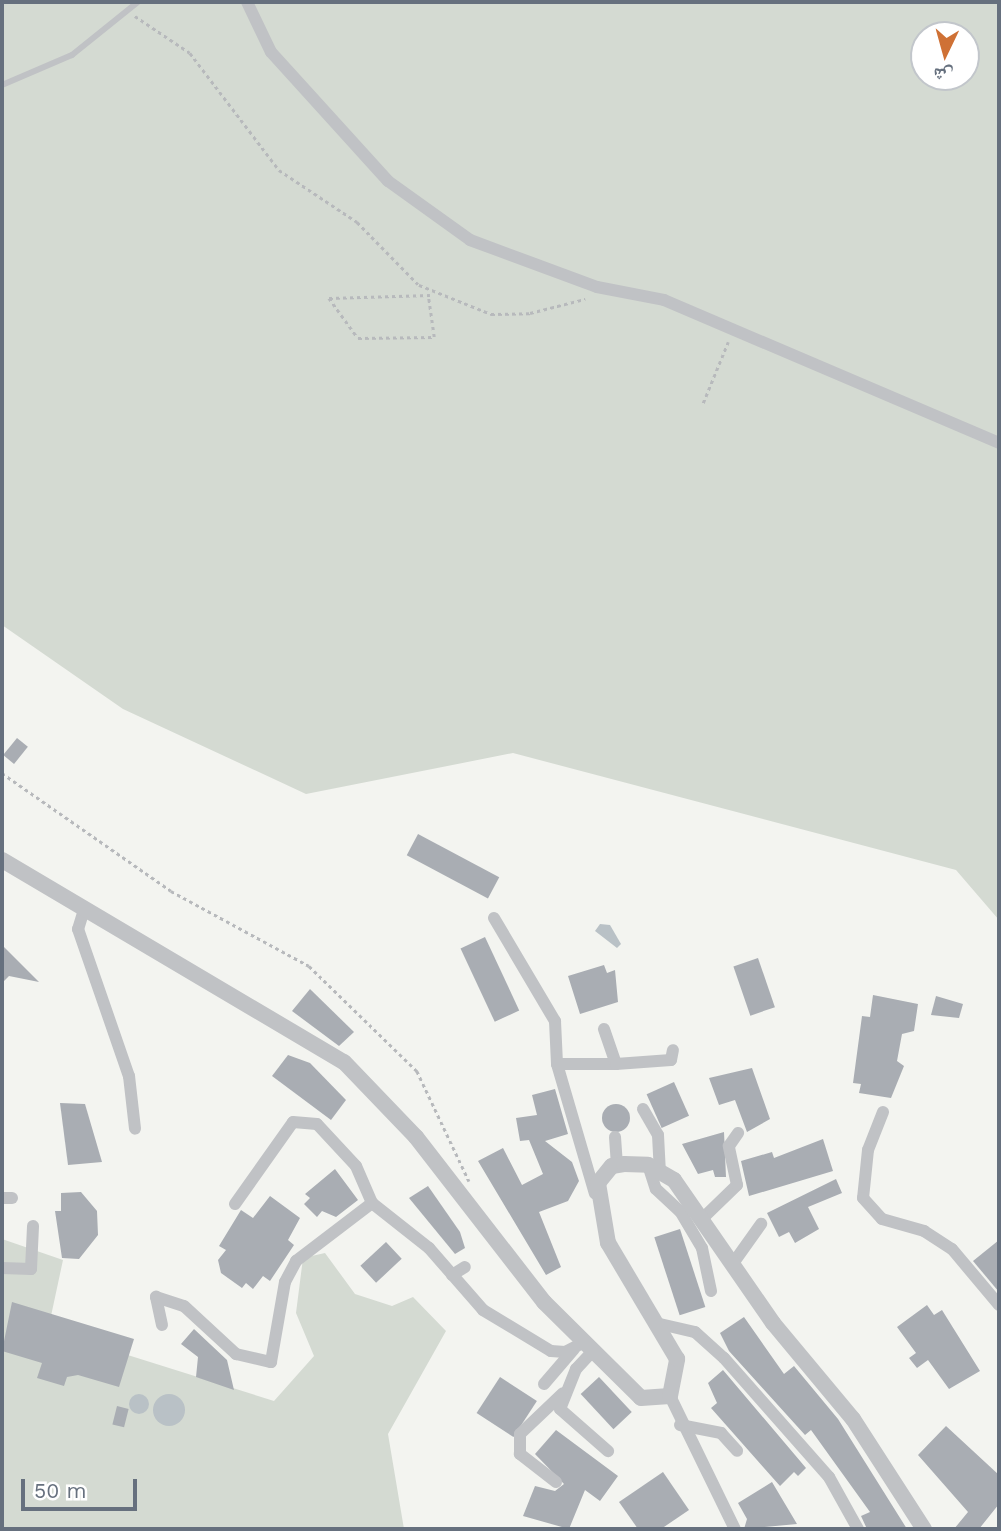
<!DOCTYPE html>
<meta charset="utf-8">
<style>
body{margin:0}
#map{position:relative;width:1001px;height:1531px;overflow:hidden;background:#f3f4f0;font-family:"Work Sans","Noto Naskh Arabic",sans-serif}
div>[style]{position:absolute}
.green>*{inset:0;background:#d4dad2}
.water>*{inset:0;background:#b9c1c6}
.round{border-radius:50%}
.building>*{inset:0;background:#a9adb3;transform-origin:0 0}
.path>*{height:2.5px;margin-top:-1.25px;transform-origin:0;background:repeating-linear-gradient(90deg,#b7b9bc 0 3.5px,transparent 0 7px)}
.service>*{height:6px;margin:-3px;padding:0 3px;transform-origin:3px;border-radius:3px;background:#c0c2c5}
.minor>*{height:12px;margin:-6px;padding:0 6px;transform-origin:6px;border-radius:6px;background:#c0c2c5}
.tertiary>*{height:16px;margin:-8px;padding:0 8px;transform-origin:8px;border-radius:8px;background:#c0c2c5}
span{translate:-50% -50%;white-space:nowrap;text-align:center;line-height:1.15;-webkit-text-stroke:7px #fff;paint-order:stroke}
.frame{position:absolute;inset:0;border:4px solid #66707e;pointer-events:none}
.north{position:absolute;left:910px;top:21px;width:70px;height:70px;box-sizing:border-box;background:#fff;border:2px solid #c2c6cb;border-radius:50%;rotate:185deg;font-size:19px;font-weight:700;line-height:28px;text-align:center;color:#66707e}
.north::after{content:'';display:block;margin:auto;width:24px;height:32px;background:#cf7135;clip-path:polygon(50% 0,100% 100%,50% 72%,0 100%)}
.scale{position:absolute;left:21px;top:1479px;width:116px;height:32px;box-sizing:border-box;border:4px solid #66707e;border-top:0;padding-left:9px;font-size:21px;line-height:24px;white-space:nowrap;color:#66707e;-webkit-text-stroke:5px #fff;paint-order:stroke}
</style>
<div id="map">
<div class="green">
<i style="clip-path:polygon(evenodd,2px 2px,999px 2px,999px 920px,956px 870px,513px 753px,306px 794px,123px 709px,2px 625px,2px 2px,924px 35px,966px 35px,966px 77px,924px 77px,924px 35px)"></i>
<i style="clip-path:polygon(2px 1239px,63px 1260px,48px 1330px,274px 1401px,314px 1356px,296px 1313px,303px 1258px,325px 1253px,355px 1294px,392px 1306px,413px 1297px,446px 1331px,388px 1434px,404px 1529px,2px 1529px)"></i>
</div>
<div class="water">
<i style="clip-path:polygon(600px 924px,610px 925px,621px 944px,617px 948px,595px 931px)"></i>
<i class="round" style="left:129px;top:1394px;width:20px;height:20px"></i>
<i class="round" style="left:153px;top:1394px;width:32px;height:32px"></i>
</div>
<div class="building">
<i style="left:17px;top:738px;width:14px;height:22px;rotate:39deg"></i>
<i style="left:418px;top:834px;width:92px;height:24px;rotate:28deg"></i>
<i style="left:485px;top:937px;width:81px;height:27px;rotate:65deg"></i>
<i style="clip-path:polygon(2px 945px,39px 982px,9px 976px,2px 983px)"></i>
<i style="left:758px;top:958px;width:52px;height:26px;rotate:71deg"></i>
<i style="clip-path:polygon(604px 965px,607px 973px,615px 970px,618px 1002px,580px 1014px,568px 976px)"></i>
<i style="clip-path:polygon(310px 989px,354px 1032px,339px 1046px,292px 1011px)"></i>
<i style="clip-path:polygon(873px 995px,918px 1004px,914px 1031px,902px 1034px,897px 1061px,904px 1066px,891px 1098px,859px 1093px,861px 1084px,853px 1083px,862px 1016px,870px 1017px)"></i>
<i style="clip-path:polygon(936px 996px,963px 1004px,959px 1018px,931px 1015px)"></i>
<i style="clip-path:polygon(288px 1055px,310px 1063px,346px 1100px,331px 1120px,272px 1076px)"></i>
<i style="clip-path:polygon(752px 1068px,770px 1119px,747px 1132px,735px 1100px,719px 1105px,709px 1078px)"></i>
<i style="left:674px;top:1082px;width:37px;height:30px;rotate:66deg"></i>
<i style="clip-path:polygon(555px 1089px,568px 1134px,545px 1141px,572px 1162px,579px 1181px,568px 1201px,539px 1212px,561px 1267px,546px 1275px,478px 1161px,503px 1148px,522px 1185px,543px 1174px,529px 1140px,520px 1141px,516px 1118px,537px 1115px,532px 1095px)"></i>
<i style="clip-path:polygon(60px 1103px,85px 1104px,102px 1162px,68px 1165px)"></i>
<i class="round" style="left:602px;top:1104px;width:28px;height:28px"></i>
<i style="clip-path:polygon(724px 1132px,726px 1177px,715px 1177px,713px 1170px,698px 1174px,682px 1144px)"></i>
<i style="clip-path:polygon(823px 1139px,833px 1171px,749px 1196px,741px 1161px,772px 1152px,774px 1158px)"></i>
<i style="clip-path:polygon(335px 1169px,358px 1200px,336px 1217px,322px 1211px,317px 1217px,304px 1204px,310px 1198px,305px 1194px)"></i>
<i style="clip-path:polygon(836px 1179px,842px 1193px,808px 1207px,819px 1229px,795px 1243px,789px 1232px,779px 1237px,767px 1213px)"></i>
<i style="clip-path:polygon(428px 1186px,460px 1232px,465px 1248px,455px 1254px,409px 1198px)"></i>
<i style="clip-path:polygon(81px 1192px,97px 1211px,98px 1235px,79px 1259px,62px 1258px,55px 1211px,61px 1211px,61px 1193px)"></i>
<i style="clip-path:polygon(270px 1196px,300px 1218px,288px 1240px,294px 1245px,270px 1281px,263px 1276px,253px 1289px,246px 1283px,242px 1288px,221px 1273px,218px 1260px,226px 1250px,219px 1246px,241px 1210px,253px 1218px)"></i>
<i style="left:680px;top:1229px;width:82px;height:27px;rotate:72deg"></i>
<i style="clip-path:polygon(999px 1240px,999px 1292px,973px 1261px)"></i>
<i style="left:386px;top:1242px;width:23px;height:35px;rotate:47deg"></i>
<i style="clip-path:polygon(12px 1302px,134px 1339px,119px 1387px,78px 1375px,67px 1377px,64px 1386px,37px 1378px,42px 1363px,2px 1351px)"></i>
<i style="clip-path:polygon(927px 1305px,934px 1315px,942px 1310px,980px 1371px,949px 1389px,928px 1360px,917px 1368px,909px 1358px,916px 1353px,897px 1327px)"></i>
<i style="clip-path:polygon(744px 1317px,784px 1374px,794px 1366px,838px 1419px,907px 1529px,867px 1529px,861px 1516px,870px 1512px,811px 1430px,805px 1435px,729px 1351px,720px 1333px)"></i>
<i style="clip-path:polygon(194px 1329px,227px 1360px,234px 1390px,196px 1377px,198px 1357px,181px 1344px)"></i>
<i style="clip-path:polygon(723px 1370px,806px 1468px,798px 1476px,794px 1472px,780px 1486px,711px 1408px,717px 1403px,708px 1383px)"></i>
<i style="left:500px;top:1377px;width:44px;height:43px;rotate:33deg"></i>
<i style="left:599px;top:1377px;width:48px;height:25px;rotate:47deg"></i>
<i style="left:117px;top:1406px;width:12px;height:19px;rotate:14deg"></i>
<i style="clip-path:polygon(946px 1426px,999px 1475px,999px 1504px,979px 1529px,954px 1529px,968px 1512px,918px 1455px)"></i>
<i style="clip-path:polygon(556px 1430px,618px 1476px,600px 1501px,585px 1490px,569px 1529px,523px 1516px,535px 1486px,555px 1491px,564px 1484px,535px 1454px)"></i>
<i style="clip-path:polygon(663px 1472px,689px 1510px,661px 1529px,638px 1529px,619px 1502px)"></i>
<i style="clip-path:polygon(772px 1482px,797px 1524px,744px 1529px,747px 1519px,738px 1503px)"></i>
</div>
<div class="path">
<i style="left:135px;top:16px;width:66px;rotate:33.9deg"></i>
<i style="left:190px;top:53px;width:147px;rotate:52.7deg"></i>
<i style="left:279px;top:170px;width:94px;rotate:33.7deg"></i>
<i style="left:357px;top:222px;width:88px;rotate:45.5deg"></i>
<i style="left:419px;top:285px;width:78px;rotate:21.9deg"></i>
<i style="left:491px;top:314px;width:39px;rotate:-1deg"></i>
<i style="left:530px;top:313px;width:57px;rotate:-14.3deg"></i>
<i style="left:329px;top:298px;width:49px;rotate:54.1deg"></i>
<i style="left:358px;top:338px;width:76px;rotate:-0.8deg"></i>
<i style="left:434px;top:337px;width:42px;rotate:-98.1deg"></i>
<i style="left:329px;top:298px;width:101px;rotate:-1.7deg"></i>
<i style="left:703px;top:403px;width:66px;rotate:-67.7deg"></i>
<i style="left:2px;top:773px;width:206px;rotate:34.9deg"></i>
<i style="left:171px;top:891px;width:157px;rotate:28.5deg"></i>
<i style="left:309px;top:966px;width:151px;rotate:44.2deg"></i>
<i style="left:417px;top:1071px;width:122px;rotate:64.7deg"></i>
<i style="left:2px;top:833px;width:5px;rotate:90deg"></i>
</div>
<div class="service">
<i style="left:2px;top:85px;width:76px;rotate:-23.2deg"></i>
<i style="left:72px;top:55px;width:85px;rotate:-38.8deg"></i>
</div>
<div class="minor">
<i style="left:247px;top:2px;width:55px;rotate:64.4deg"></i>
<i style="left:271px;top:52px;width:174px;rotate:47.8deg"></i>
<i style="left:388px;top:181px;width:101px;rotate:35.7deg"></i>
<i style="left:470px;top:240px;width:135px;rotate:20.3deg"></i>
<i style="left:597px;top:287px;width:68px;rotate:11deg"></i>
<i style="left:664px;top:300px;width:364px;rotate:23.1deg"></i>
<i style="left:83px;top:913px;width:17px;rotate:107deg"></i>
<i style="left:78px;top:929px;width:156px;rotate:70.9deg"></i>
<i style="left:129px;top:1076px;width:53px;rotate:83.5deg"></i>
<i style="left:494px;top:918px;width:120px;rotate:59.4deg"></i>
<i style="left:555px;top:1021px;width:43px;rotate:87.3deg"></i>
<i style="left:557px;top:1064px;width:135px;rotate:73.7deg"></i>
<i style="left:557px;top:1064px;width:59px"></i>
<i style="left:616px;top:1064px;width:37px;rotate:-109deg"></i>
<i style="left:616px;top:1064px;width:55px;rotate:-4.2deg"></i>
<i style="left:671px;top:1060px;width:10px;rotate:-79deg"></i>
<i style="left:643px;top:1109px;width:30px;rotate:60deg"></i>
<i style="left:658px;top:1135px;width:36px;rotate:87deg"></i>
<i style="left:883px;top:1112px;width:41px;rotate:111.5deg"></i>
<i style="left:868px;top:1150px;width:48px;rotate:95.9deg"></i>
<i style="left:863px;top:1198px;width:28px;rotate:48deg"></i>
<i style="left:882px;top:1219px;width:44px;rotate:15.9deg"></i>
<i style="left:924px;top:1231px;width:33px;rotate:33deg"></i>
<i style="left:952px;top:1249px;width:73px;rotate:50deg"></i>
<i style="left:615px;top:1137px;width:28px;rotate:86deg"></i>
<i style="left:648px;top:1165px;width:25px;rotate:72deg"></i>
<i style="left:656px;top:1189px;width:33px;rotate:43deg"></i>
<i style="left:680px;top:1211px;width:43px;rotate:59.3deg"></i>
<i style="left:702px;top:1248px;width:44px;rotate:78.2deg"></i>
<i style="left:2px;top:1198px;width:10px"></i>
<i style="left:235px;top:1204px;width:100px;rotate:-54.7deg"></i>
<i style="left:293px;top:1122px;width:24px;rotate:5deg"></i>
<i style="left:317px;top:1124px;width:57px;rotate:47.1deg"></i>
<i style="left:356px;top:1166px;width:40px;rotate:66.6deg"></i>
<i style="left:372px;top:1203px;width:73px;rotate:38.3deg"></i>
<i style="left:429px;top:1248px;width:82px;rotate:48.9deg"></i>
<i style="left:483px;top:1310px;width:79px;rotate:31.1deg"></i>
<i style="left:551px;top:1351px;width:14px;rotate:4deg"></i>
<i style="left:565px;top:1352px;width:20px;rotate:-27deg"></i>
<i style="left:704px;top:1217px;width:46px;rotate:-44.1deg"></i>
<i style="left:737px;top:1185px;width:40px;rotate:-102deg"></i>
<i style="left:729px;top:1146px;width:16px;rotate:-55deg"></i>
<i style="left:734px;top:1262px;width:47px;rotate:-54.6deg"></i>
<i style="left:2px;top:1268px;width:29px;rotate:2deg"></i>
<i style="left:31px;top:1269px;width:43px;rotate:-87.3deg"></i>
<i style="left:452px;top:1275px;width:15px;rotate:-32deg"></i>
<i style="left:660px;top:1324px;width:36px;rotate:13deg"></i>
<i style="left:695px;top:1332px;width:39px;rotate:42deg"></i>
<i style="left:724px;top:1358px;width:159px;rotate:48.6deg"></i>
<i style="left:829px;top:1477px;width:60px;rotate:60.9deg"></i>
<i style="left:162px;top:1325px;width:29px;rotate:-102deg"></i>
<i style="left:156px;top:1297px;width:29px;rotate:18deg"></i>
<i style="left:184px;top:1306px;width:71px;rotate:42.7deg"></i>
<i style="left:236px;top:1354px;width:36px;rotate:13deg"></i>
<i style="left:271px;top:1362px;width:81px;rotate:-80.1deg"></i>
<i style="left:285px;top:1282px;width:24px;rotate:-62deg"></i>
<i style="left:296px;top:1261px;width:96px;rotate:-37.3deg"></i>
<i style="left:591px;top:1353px;width:22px;rotate:133deg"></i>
<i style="left:576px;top:1369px;width:43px;rotate:111.8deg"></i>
<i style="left:560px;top:1409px;width:64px;rotate:41.2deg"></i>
<i style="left:544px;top:1384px;width:46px;rotate:-49.4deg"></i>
<i style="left:670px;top:1396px;width:148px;rotate:64deg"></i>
<i style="left:680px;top:1425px;width:42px;rotate:11deg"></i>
<i style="left:721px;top:1433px;width:24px;rotate:48deg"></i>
<i style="left:556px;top:1482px;width:46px;rotate:-142.1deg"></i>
<i style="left:520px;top:1454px;width:20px;rotate:-90deg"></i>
<i style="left:520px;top:1434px;width:59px;rotate:-43.6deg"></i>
</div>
<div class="tertiary">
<i style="left:2px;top:860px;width:397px;rotate:30.6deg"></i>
<i style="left:344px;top:1062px;width:104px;rotate:46.2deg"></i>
<i style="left:416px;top:1137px;width:209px;rotate:52.2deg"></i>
<i style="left:544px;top:1302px;width:136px;rotate:44.7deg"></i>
<i style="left:641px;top:1398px;width:29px;rotate:-4deg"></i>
<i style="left:670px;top:1396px;width:38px;rotate:-79deg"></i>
<i style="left:677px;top:1359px;width:135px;rotate:-120.7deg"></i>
<i style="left:608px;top:1243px;width:61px;rotate:-99.5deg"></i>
<i style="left:598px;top:1183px;width:22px;rotate:-51deg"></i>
<i style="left:612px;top:1166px;width:12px;rotate:-9deg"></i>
<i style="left:624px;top:1164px;width:24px;rotate:2deg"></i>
<i style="left:648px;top:1165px;width:30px;rotate:30deg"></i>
<i style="left:674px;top:1180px;width:174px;rotate:55.3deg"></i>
<i style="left:773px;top:1323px;width:125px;rotate:50.2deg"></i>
<i style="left:853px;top:1419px;width:131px;rotate:57.2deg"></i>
</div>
<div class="frame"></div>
<div class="north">ش</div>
<div class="scale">50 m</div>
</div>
